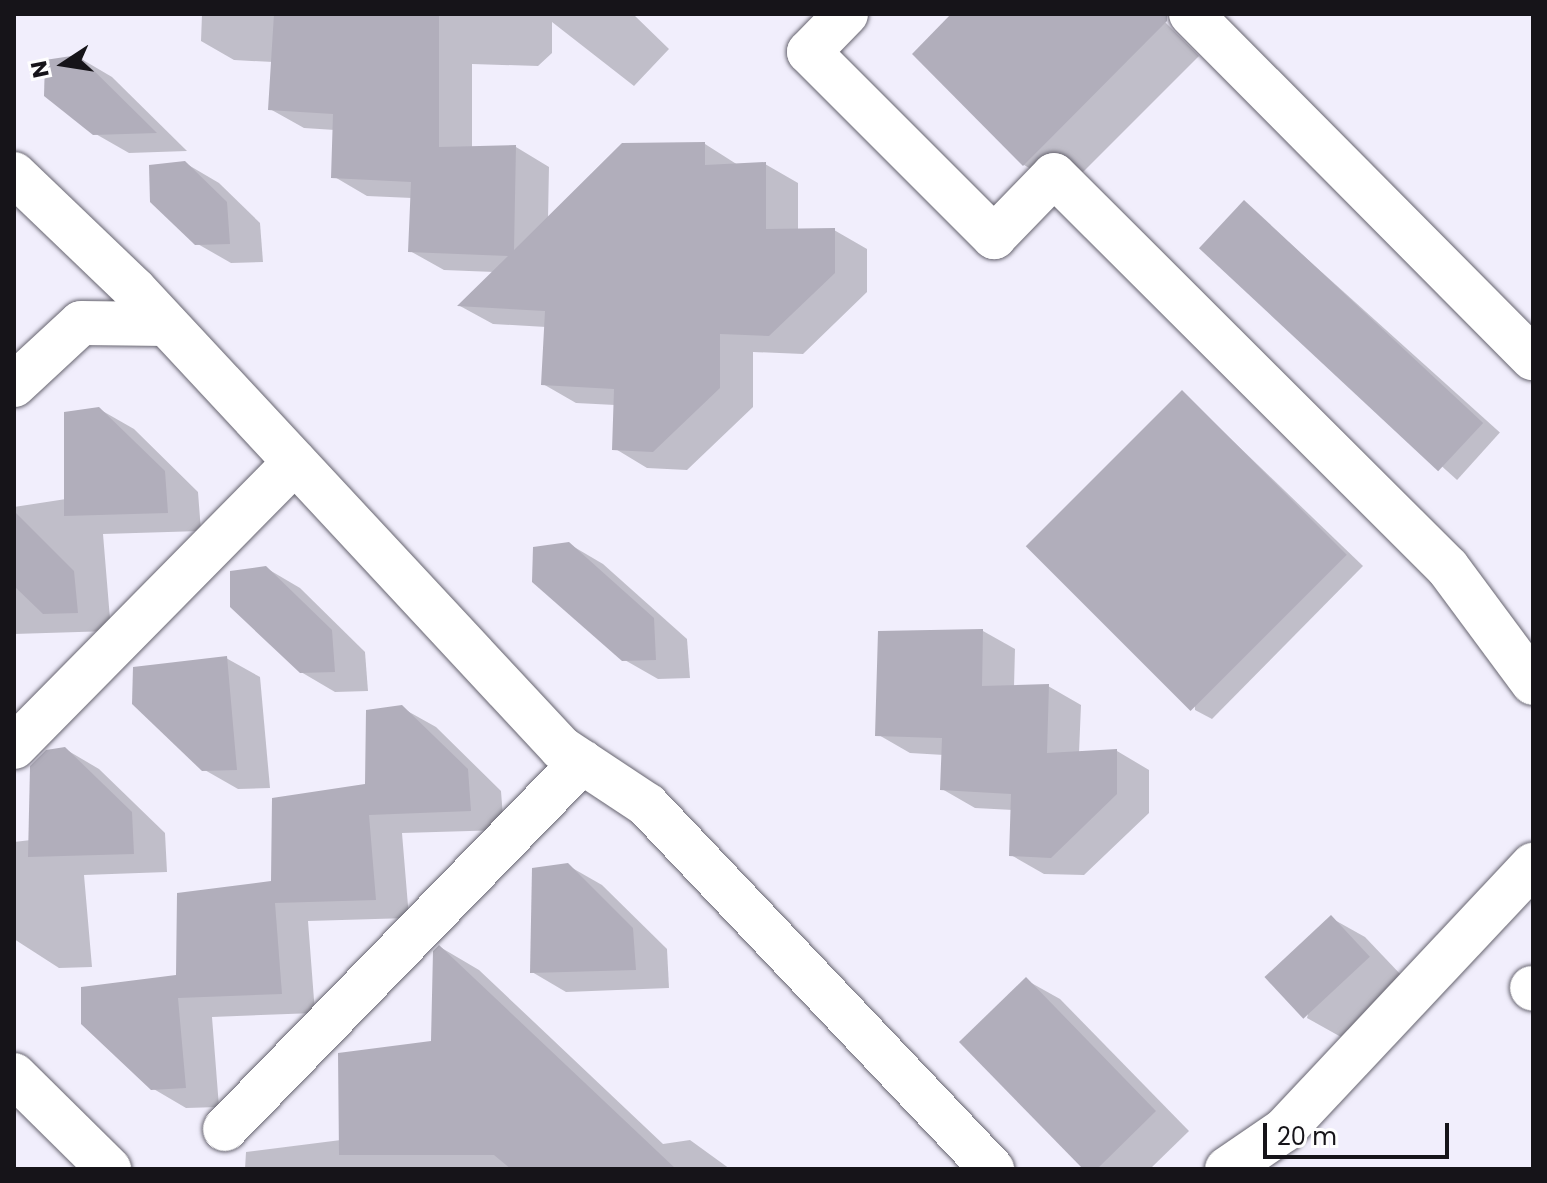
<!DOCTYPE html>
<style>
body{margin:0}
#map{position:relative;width:1547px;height:1183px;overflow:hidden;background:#f1eefc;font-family:Poppins,sans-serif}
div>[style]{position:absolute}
.shadow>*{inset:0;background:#0003;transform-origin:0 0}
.building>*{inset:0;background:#b1aebb;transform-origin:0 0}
.roads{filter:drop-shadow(0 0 2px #66646f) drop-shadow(0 0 2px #66646f)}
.minor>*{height:44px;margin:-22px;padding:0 22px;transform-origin:22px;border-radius:22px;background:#fff}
span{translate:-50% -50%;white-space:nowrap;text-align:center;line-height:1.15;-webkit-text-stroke:6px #fefefe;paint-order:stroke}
.frame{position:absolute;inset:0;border:16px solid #161419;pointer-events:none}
.north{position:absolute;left:24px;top:24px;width:80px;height:80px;-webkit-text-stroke:6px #fefefe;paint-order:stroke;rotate:258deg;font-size:22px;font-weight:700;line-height:32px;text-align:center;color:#161419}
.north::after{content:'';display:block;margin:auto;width:28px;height:36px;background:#161419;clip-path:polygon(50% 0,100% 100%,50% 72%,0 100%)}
.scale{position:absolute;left:1263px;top:1123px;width:186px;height:36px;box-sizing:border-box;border:4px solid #161419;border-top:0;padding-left:10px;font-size:24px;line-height:28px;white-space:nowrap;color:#161419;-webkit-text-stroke:6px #fefefe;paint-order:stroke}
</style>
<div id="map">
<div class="shadow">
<i style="clip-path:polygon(202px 14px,633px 14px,669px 49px,634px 86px,552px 22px,552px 53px,538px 66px,472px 64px,472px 148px,516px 147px,549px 167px,548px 219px,705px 144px,738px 165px,765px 164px,798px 183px,798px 231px,834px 230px,867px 249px,867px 292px,803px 354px,753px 352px,753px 407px,687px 470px,647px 468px,614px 448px,615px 405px,576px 403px,543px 384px,546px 327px,493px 324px,460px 306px,494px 272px,444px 270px,410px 251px,412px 198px,367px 196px,333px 176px,335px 130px,304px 128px,270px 109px,273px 62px,234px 60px,201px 41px)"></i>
<i style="clip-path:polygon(954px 14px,1157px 14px,1199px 56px,1066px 189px,1024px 165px)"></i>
<i style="clip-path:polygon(78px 57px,112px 77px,187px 151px,129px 153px,94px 133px)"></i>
<i style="clip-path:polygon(185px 163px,219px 183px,260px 223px,263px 262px,231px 263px,196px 243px)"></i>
<i style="left:1245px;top:203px;width:343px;height:64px;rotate:42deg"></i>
<i style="clip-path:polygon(1183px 393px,1363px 566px,1212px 719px,1195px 710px)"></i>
<i style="clip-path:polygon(99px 409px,134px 429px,198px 492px,201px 531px,103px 534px,111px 631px,14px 634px,14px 721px,14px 507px,66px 499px)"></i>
<i style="clip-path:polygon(569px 544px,603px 564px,687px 639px,690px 678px,658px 679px,623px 659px)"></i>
<i style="clip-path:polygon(266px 568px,300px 588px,365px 652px,368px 691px,335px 692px,301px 672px)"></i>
<i style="clip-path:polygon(983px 631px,1015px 649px,1014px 687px,1048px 686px,1081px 705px,1079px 753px,1117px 751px,1149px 770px,1149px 813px,1084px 875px,1044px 874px,1011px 855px,1013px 810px,975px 808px,942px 789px,944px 755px,910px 753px,877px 734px)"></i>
<i style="clip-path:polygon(226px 658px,260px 677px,270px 788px,238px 789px,203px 769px)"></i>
<i style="clip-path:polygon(402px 708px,436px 727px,501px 791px,504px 830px,402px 833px,409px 918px,308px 921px,315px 1013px,212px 1017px,219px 1107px,186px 1108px,152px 1088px,178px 977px,367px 786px)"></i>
<i style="clip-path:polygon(65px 749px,99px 769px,165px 833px,167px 872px,84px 875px,92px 967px,59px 968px,14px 939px,14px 842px,31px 840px)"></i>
<i style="clip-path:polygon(567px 865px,602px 885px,667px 949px,669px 988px,566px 992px,532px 972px)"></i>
<i style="clip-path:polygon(1331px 918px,1365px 937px,1403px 977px,1341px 1037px,1307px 1018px)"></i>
<i style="clip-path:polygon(440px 947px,479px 970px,663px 1144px,690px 1140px,730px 1169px,245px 1169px,246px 1152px,341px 1140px,433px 1043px)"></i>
<i style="clip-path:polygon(1026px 980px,1060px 999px,1189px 1131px,1150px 1169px,1086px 1169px)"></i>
</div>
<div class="building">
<i style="clip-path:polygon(274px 14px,439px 14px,439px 147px,516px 145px,514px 250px,622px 143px,705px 142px,705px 165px,766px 162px,766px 229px,835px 228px,835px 273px,769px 336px,720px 334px,720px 388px,653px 452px,612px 450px,614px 389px,541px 385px,545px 311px,457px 306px,508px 256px,408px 252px,411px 182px,331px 178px,333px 114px,268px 110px)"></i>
<i style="clip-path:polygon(951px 14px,1167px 14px,1167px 21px,1023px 166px,912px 54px)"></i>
<i style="clip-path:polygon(78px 55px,157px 133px,93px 135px,44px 96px,45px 60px)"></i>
<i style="clip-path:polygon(185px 161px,227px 202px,230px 244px,195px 245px,150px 202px,149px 165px)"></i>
<i style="left:1244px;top:200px;width:327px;height:66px;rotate:43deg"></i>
<i style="left:1182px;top:390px;width:233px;height:221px;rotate:45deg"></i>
<i style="clip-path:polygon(99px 407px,165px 471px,168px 513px,64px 516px,64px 412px)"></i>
<i style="clip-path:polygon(14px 511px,74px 571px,78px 613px,43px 614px,14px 586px)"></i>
<i style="clip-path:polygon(569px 542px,654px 618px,656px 660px,622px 661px,532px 582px,533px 547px)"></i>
<i style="clip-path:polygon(266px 566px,332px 630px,335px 672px,300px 673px,230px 607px,230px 571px)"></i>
<i style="clip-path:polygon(983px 629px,982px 686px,1049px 684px,1047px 753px,1117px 749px,1117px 794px,1051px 858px,1009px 856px,1011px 794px,940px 790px,942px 738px,875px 736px,878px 631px)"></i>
<i style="clip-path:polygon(227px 656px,237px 770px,202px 771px,132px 704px,133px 667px)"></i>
<i style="clip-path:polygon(402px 705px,468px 769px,471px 811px,369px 815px,376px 900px,275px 903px,282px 994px,178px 998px,186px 1088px,151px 1090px,81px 1024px,81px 987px,176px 975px,177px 893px,271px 881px,272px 798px,365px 784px,366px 710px)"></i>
<i style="clip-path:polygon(65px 747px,132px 812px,134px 854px,28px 857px,30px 766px,46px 750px)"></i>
<i style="clip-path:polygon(568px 863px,633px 928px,636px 970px,530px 973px,532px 868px)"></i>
<i style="left:1331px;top:915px;width:57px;height:91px;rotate:47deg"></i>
<i style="clip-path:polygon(439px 945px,676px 1169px,511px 1169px,494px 1155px,339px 1155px,338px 1053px,431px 1041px,433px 951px)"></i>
<i style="clip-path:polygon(1026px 977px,1156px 1111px,1097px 1169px,1083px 1169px,959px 1042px)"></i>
</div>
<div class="roads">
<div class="minor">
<i style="left:846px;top:14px;width:53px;rotate:134.2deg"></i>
<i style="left:809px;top:52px;width:262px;rotate:45deg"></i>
<i style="left:994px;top:237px;width:86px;rotate:-45.9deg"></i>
<i style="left:1054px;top:175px;width:556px;rotate:44.93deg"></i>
<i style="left:1448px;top:568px;width:143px;rotate:53.5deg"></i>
<i style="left:1191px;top:14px;width:485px;rotate:45.2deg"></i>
<i style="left:14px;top:174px;width:166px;rotate:43.8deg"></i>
<i style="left:134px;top:289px;width:627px;rotate:47.07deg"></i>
<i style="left:561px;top:748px;width:103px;rotate:33.5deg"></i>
<i style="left:647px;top:805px;width:502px;rotate:46.54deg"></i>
<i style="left:14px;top:385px;width:91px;rotate:-42.8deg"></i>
<i style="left:81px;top:323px;width:85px;rotate:0.7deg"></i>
<i style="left:14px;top:747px;width:400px;rotate:-45.4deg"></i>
<i style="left:1532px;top:988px;width:1px;rotate:45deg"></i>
<i style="left:14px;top:1075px;width:134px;rotate:44.7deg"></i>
<i style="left:225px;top:1129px;width:512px;rotate:-45.79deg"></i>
<i style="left:1227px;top:1169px;width:69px;rotate:-34.4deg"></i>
<i style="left:1284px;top:1130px;width:364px;rotate:-46.8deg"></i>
</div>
</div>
<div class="frame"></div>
<div class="north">N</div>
<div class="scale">20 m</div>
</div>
